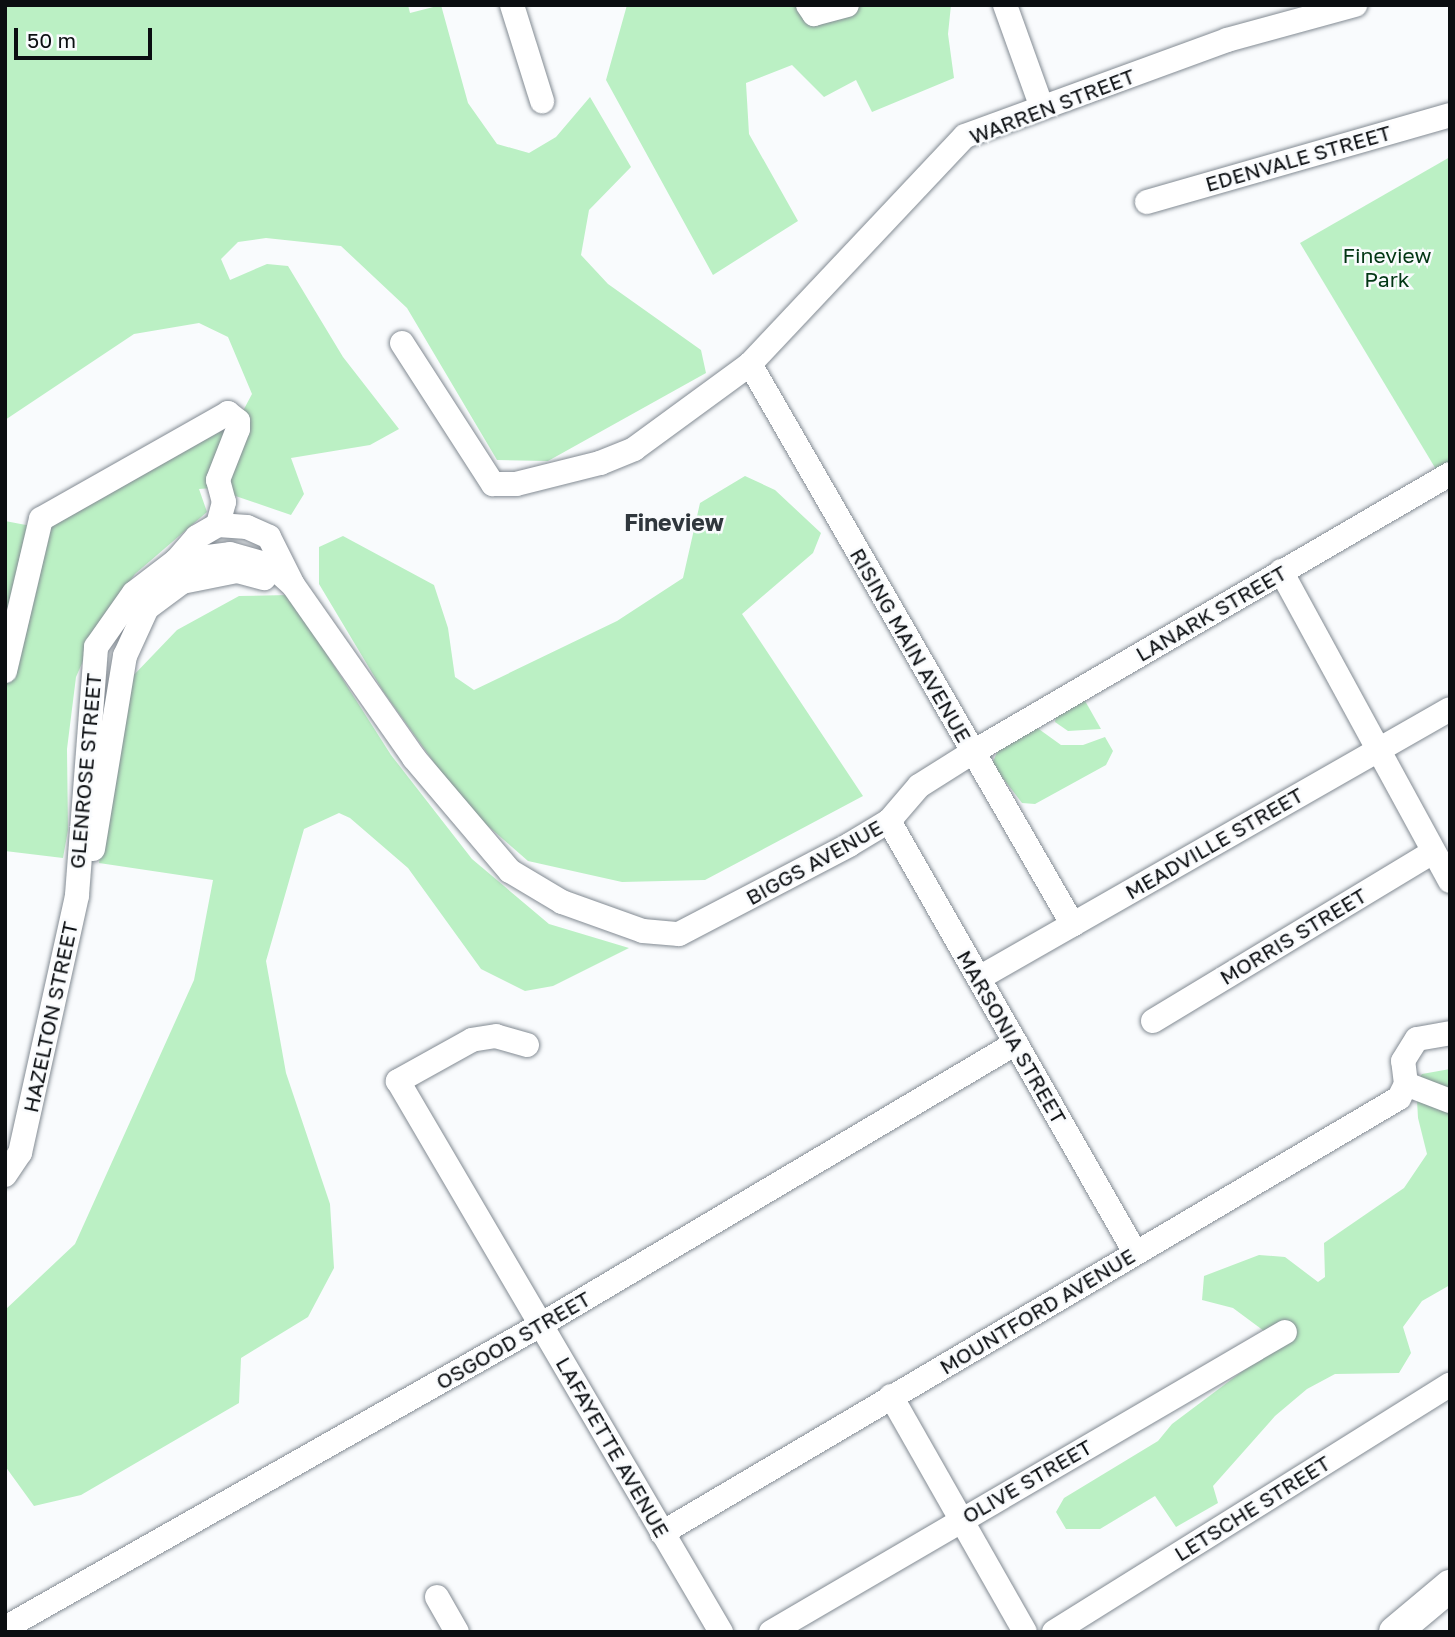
<!DOCTYPE html>
<style>
body{margin:0}
#map{position:relative;width:1455px;height:1637px;overflow:hidden;background:#f9fbfd;font-family:"Golos Text",sans-serif}
div>[style]{position:absolute}
.green>*{inset:0;background:#bbf0c4}
.roads{filter:drop-shadow(0 0 2px #838b93) drop-shadow(0 0 2px #838b93)}
.minor>*{height:24px;margin:-12px;padding:0 12px;transform-origin:12px;border-radius:12px;background:#fff}
.major>*{height:32px;margin:-16px;padding:0 16px;transform-origin:16px;border-radius:16px;background:#fff}
span{translate:-50% -50%;white-space:nowrap;text-align:center;line-height:1.15;-webkit-text-stroke:5px #f9fbfd;paint-order:stroke}
.street-label{font-size:21px;color:#0b0e11}
.park-label{font-size:21px;color:#023614}
.neighbourhood-label{font-size:23px;color:#30373d;font-weight:700}
.frame{position:absolute;inset:0;border:7px solid #0b0e11;pointer-events:none}
.scale{position:absolute;left:14px;top:28px;width:138px;height:32px;box-sizing:border-box;border:4px solid #0b0e11;border-top:0;padding-left:9px;font-size:21px;line-height:24px;white-space:nowrap;color:#0b0e11;-webkit-text-stroke:5px #f9fbfd;paint-order:stroke}
</style>
<div id="map">
<div class="green">
<i style="clip-path:polygon(5px 5px,408px 5px,410px 13px,441px 5px,468px 103px,497px 144px,529px 153px,556px 137px,590px 97px,631px 167px,589px 210px,581px 255px,608px 284px,701px 350px,706px 373px,548px 461px,497px 460px,407px 308px,341px 246px,266px 238px,238px 242px,221px 259px,230px 280px,267px 264px,288px 266px,343px 357px,399px 429px,370px 445px,291px 458px,304px 494px,291px 515px,212px 488px,199px 489px,207px 512px,135px 574px,101px 620px,76px 677px,67px 749px,68px 830px,63px 858px,5px 851px,5px 521px,47px 529px,237px 422px,252px 394px,228px 337px,199px 323px,134px 334px,5px 420px)"></i>
<i style="clip-path:polygon(627px 5px,951px 5px,948px 34px,954px 78px,872px 112px,856px 80px,824px 97px,792px 65px,746px 83px,749px 134px,798px 221px,713px 275px,606px 80px)"></i>
<i style="clip-path:polygon(1450px 157px,1450px 464px,1437px 471px,1300px 243px)"></i>
<i style="clip-path:polygon(745px 476px,775px 490px,821px 533px,813px 553px,742px 614px,863px 796px,705px 880px,622px 882px,528px 861px,465px 806px,383px 691px,319px 584px,319px 547px,343px 536px,434px 585px,448px 628px,455px 677px,474px 690px,617px 621px,683px 578px,700px 503px)"></i>
<i style="clip-path:polygon(289px 595px,391px 755px,472px 859px,549px 924px,629px 948px,553px 986px,525px 991px,481px 969px,408px 868px,350px 818px,339px 813px,304px 829px,266px 961px,286px 1073px,330px 1204px,334px 1268px,308px 1317px,241px 1358px,239px 1403px,81px 1495px,34px 1506px,5px 1466px,5px 1310px,75px 1244px,194px 980px,213px 880px,99px 863px,130px 679px,177px 630px,239px 596px)"></i>
<i style="clip-path:polygon(1084px 699px,1101px 729px,1068px 731px,1055px 722px,1056px 716px)"></i>
<i style="clip-path:polygon(1036px 727px,1061px 745px,1083px 745px,1105px 737px,1113px 751px,1106px 765px,1035px 804px,1022px 803px,992px 764px,998px 750px)"></i>
<i style="clip-path:polygon(1450px 1069px,1450px 1285px,1422px 1301px,1403px 1327px,1411px 1353px,1399px 1373px,1335px 1374px,1307px 1389px,1275px 1416px,1213px 1486px,1218px 1503px,1176px 1527px,1155px 1496px,1100px 1529px,1066px 1529px,1056px 1512px,1064px 1498px,1158px 1441px,1172px 1424px,1260px 1358px,1264px 1331px,1233px 1308px,1202px 1300px,1204px 1276px,1259px 1255px,1285px 1257px,1318px 1282px,1325px 1277px,1324px 1243px,1404px 1188px,1427px 1154px,1418px 1118px,1416px 1083px,1422px 1074px)"></i>
</div>
<div class="roads">
<div class="minor">
<i style="left:512px;top:5px;width:101px;rotate:72.6deg"></i>
<i style="left:808px;top:5px;width:11px;rotate:56deg"></i>
<i style="left:814px;top:14px;width:34px;rotate:-15deg"></i>
<i style="left:1005px;top:5px;width:109px;rotate:70.2deg"></i>
<i style="left:1147px;top:202px;width:315px;rotate:-16deg"></i>
<i style="left:402px;top:343px;width:168px;rotate:57.2deg"></i>
<i style="left:493px;top:484px;width:23px"></i>
<i style="left:516px;top:484px;width:87px;rotate:-14deg"></i>
<i style="left:600px;top:463px;width:37px;rotate:-22deg"></i>
<i style="left:634px;top:449px;width:144px;rotate:-36.2deg"></i>
<i style="left:750px;top:364px;width:313px;rotate:-46.7deg"></i>
<i style="left:965px;top:136px;width:279px;rotate:-20.1deg"></i>
<i style="left:1227px;top:40px;width:133px;rotate:-15.3deg"></i>
<i style="left:750px;top:364px;width:647px;rotate:60.07deg"></i>
<i style="left:176px;top:561px;width:32px;rotate:-49deg"></i>
<i style="left:197px;top:537px;width:24px;rotate:-30deg"></i>
<i style="left:218px;top:525px;width:29px;rotate:4deg"></i>
<i style="left:247px;top:527px;width:24px;rotate:24deg"></i>
<i style="left:269px;top:537px;width:49px;rotate:63.4deg"></i>
<i style="left:1281px;top:571px;width:353px;rotate:61.4deg"></i>
<i style="left:5px;top:671px;width:156px;rotate:-76.7deg"></i>
<i style="left:41px;top:519px;width:215px;rotate:-29.5deg"></i>
<i style="left:228px;top:413px;width:13px;rotate:39deg"></i>
<i style="left:238px;top:421px;width:8px;rotate:90deg"></i>
<i style="left:238px;top:429px;width:55px;rotate:111.4deg"></i>
<i style="left:218px;top:480px;width:23px;rotate:75deg"></i>
<i style="left:224px;top:502px;width:24px;rotate:105deg"></i>
<i style="left:889px;top:821px;width:497px;rotate:60.3deg"></i>
<i style="left:93px;top:849px;width:196px;rotate:-80.6deg"></i>
<i style="left:125px;top:656px;width:53px;rotate:-65.4deg"></i>
<i style="left:147px;top:608px;width:44px;rotate:-36.6deg"></i>
<i style="left:182px;top:582px;width:56px;rotate:-11.3deg"></i>
<i style="left:237px;top:571px;width:28px;rotate:15deg"></i>
<i style="left:979px;top:978px;width:542px;rotate:-29.73deg"></i>
<i style="left:1153px;top:1021px;width:327px;rotate:-31.1deg"></i>
<i style="left:527px;top:1045px;width:32px;rotate:-164deg"></i>
<i style="left:496px;top:1036px;width:24px;rotate:171deg"></i>
<i style="left:472px;top:1040px;width:85px;rotate:151deg"></i>
<i style="left:398px;top:1081px;width:639px;rotate:59.62deg"></i>
<i style="left:1406px;top:1084px;width:47px;rotate:21.1deg"></i>
<i style="left:5px;top:1175px;width:27px;rotate:-56deg"></i>
<i style="left:20px;top:1153px;width:264px;rotate:-77.5deg"></i>
<i style="left:77px;top:895px;width:249px;rotate:-85.6deg"></i>
<i style="left:96px;top:647px;width:66px;rotate:-54.9deg"></i>
<i style="left:134px;top:593px;width:53px;rotate:-37.3deg"></i>
<i style="left:176px;top:561px;width:54px;rotate:-7.4deg"></i>
<i style="left:230px;top:554px;width:44px;rotate:15.9deg"></i>
<i style="left:272px;top:566px;width:28px;rotate:42deg"></i>
<i style="left:293px;top:585px;width:211px;rotate:55deg"></i>
<i style="left:414px;top:758px;width:148px;rotate:49.7deg"></i>
<i style="left:510px;top:871px;width:61px;rotate:30.8deg"></i>
<i style="left:562px;top:902px;width:86px;rotate:19.7deg"></i>
<i style="left:643px;top:931px;width:36px;rotate:5deg"></i>
<i style="left:679px;top:934px;width:192px;rotate:-27.6deg"></i>
<i style="left:849px;top:845px;width:47px;rotate:-31deg"></i>
<i style="left:889px;top:821px;width:46px;rotate:-49.4deg"></i>
<i style="left:919px;top:786px;width:64px;rotate:-32.2deg"></i>
<i style="left:973px;top:752px;width:552px;rotate:-30.23deg"></i>
<i style="left:891px;top:1396px;width:271px;rotate:60.4deg"></i>
<i style="left:662px;top:1533px;width:856px;rotate:-30.55deg"></i>
<i style="left:1399px;top:1098px;width:16px;rotate:-63deg"></i>
<i style="left:1406px;top:1084px;width:23px;rotate:-97deg"></i>
<i style="left:1403px;top:1061px;width:26px;rotate:-58deg"></i>
<i style="left:1417px;top:1039px;width:34px;rotate:-10deg"></i>
<i style="left:437px;top:1597px;width:40px;rotate:60.3deg"></i>
<i style="left:5px;top:1628px;width:617px;rotate:-29.51deg"></i>
<i style="left:542px;top:1324px;width:551px;rotate:-30.66deg"></i>
<i style="left:771px;top:1632px;width:595px;rotate:-30.27deg"></i>
<i style="left:1054px;top:1632px;width:467px;rotate:-32deg"></i>
</div>
<div class="major">
<i style="left:1395px;top:1632px;width:72px;rotate:-39.9deg"></i>
</div>
</div>
<div class="street-label">
<span style="left:1052px;top:106px;rotate:-21deg">WARREN STREET</span>
<span style="left:1298px;top:158px;rotate:-16deg">EDENVALE STREET</span>
<span style="left:1211px;top:613px;rotate:-30deg">LANARK STREET</span>
<span style="left:911px;top:645px;rotate:60deg">RISING MAIN AVENUE</span>
<span style="left:85px;top:771px;rotate:-85deg">GLENROSE STREET</span>
<span style="left:1214px;top:843px;rotate:-30deg">MEADVILLE STREET</span>
<span style="left:814px;top:862px;rotate:-29deg">BIGGS AVENUE</span>
<span style="left:1293px;top:936px;rotate:-31deg">MORRIS STREET</span>
<span style="left:50px;top:1017px;rotate:-78deg">HAZELTON STREET</span>
<span style="left:1012px;top:1037px;rotate:60deg">MARSONIA STREET</span>
<span style="left:1037px;top:1311px;rotate:-31deg">MOUNTFORD AVENUE</span>
<span style="left:513px;top:1340px;rotate:-30deg">OSGOOD STREET</span>
<span style="left:613px;top:1447px;rotate:60deg">LAFAYETTE AVENUE</span>
<span style="left:1027px;top:1481px;rotate:-30deg">OLIVE STREET</span>
<span style="left:1252px;top:1508px;rotate:-32deg">LETSCHE STREET</span>
</div>
<div class="park-label">
<span style="left:1387px;top:267px">Fineview<br>Park</span>
</div>
<div class="neighbourhood-label">
<span style="left:674px;top:522px">Fineview</span>
</div>
<div class="frame"></div>
<div class="scale">50 m</div>
</div>
